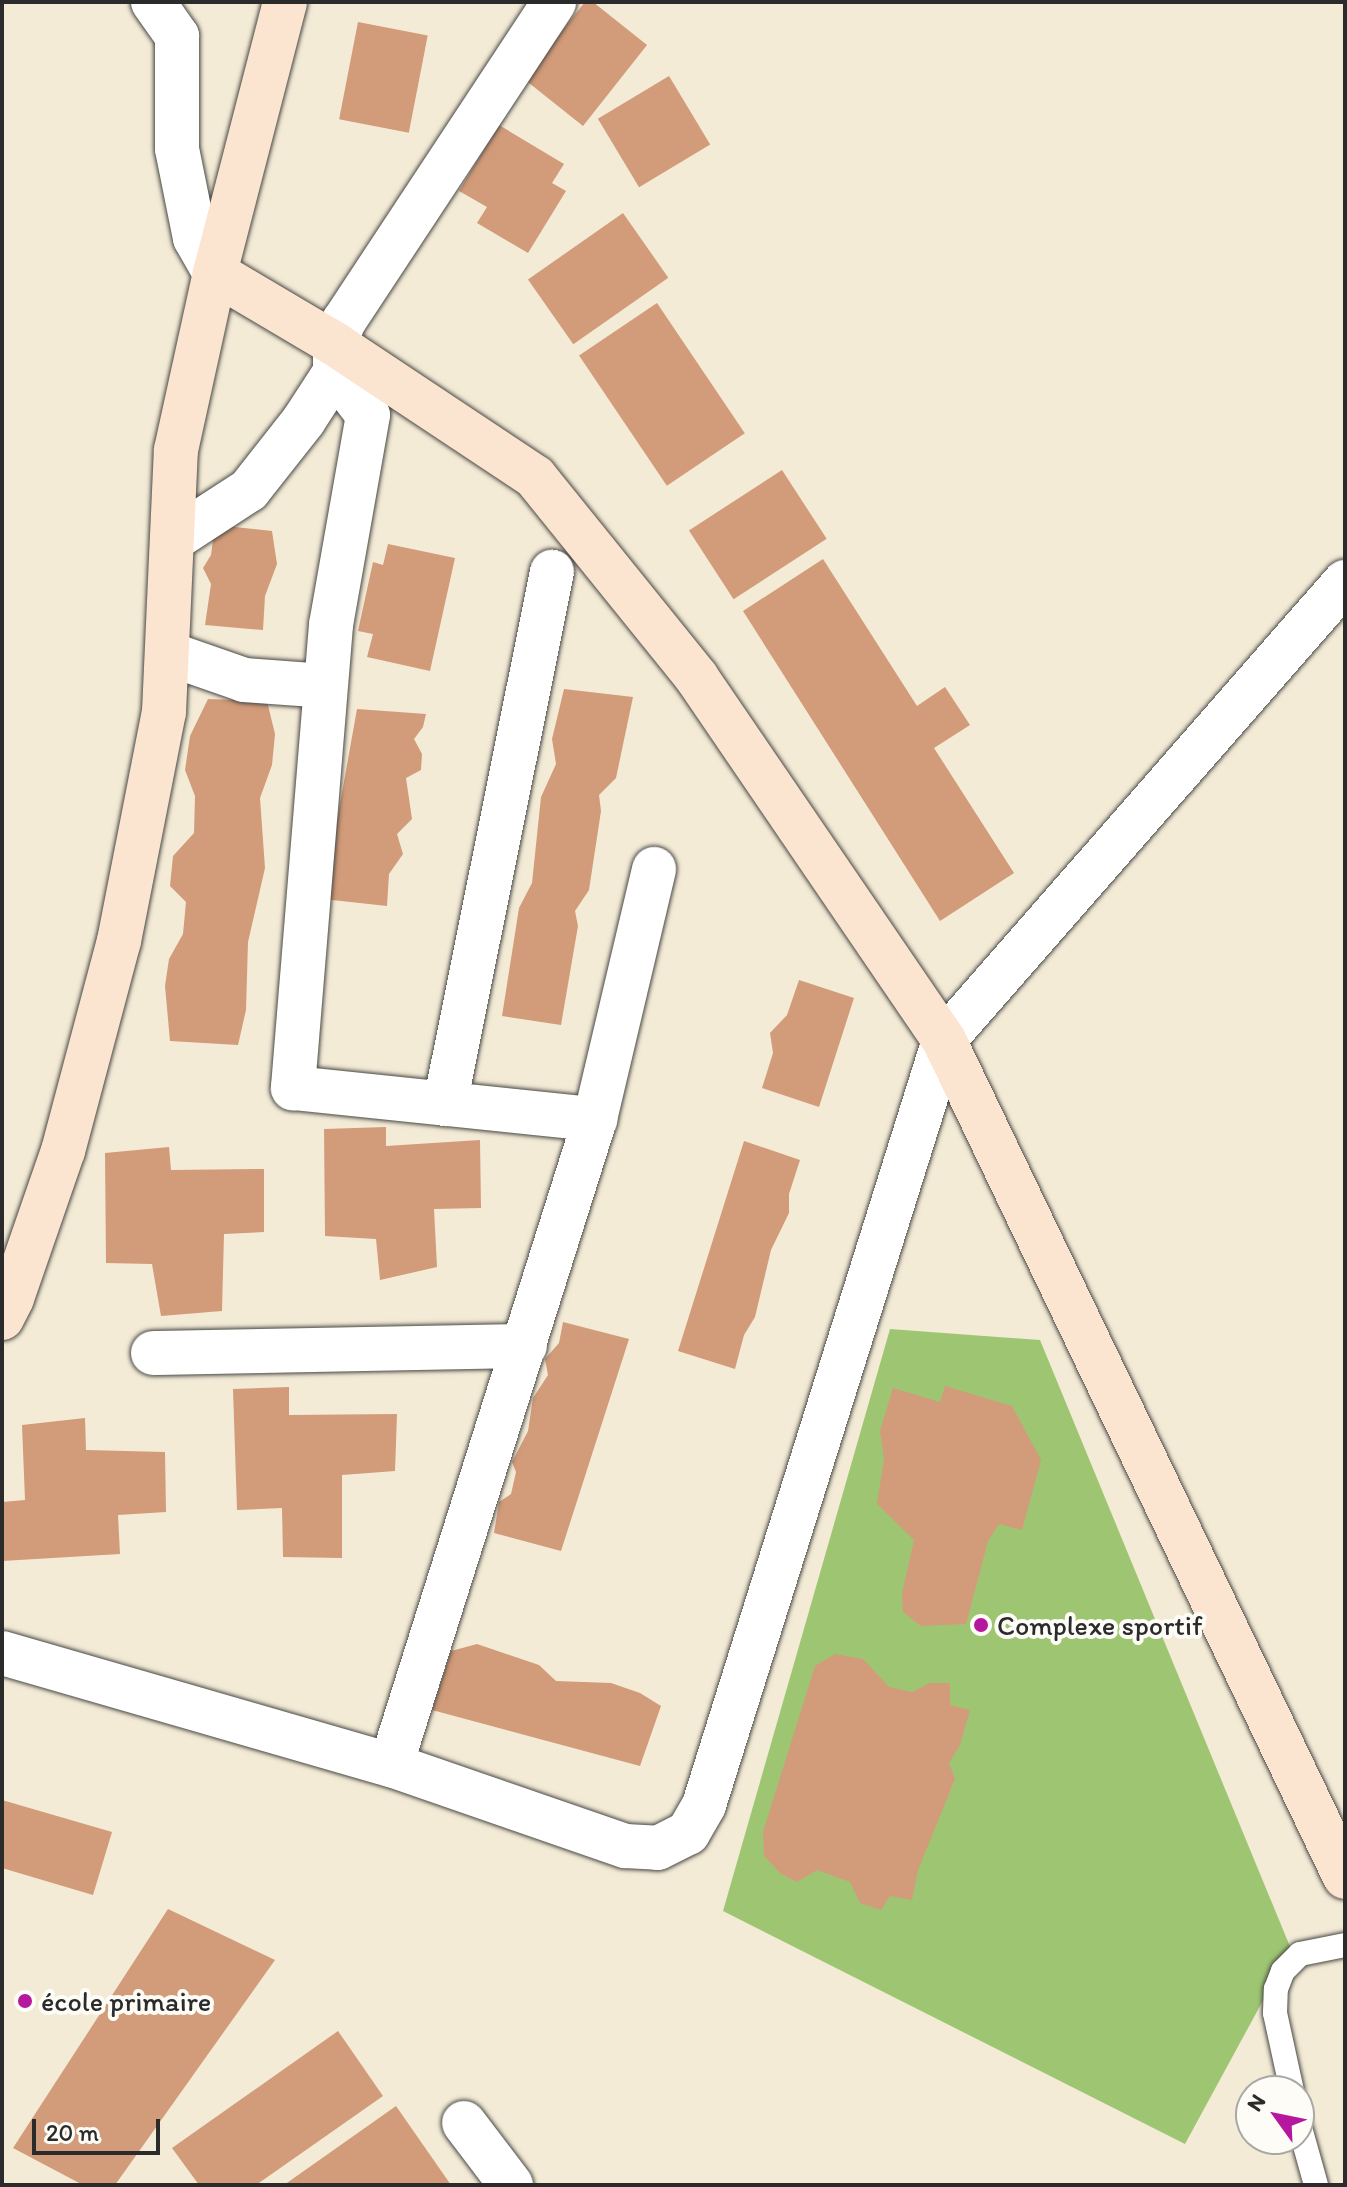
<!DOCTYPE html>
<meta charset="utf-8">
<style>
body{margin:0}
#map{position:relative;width:1347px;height:2187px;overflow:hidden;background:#f3ebd6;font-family:Itim,sans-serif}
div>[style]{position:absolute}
.green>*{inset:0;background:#9ec672}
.building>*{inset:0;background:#d29b79;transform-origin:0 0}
.roads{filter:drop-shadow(0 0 2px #494845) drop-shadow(0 0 2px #494845)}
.service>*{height:24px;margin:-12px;padding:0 12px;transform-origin:12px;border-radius:12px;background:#fff}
.minor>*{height:44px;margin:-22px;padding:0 22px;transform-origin:22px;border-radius:22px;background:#fff}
.secondary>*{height:44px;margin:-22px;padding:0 22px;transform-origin:22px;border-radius:22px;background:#fce5d0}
.dots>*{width:22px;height:22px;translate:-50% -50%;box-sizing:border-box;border:4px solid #fdfcf7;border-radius:50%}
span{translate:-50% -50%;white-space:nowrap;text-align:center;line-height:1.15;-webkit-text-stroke:8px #fdfcf7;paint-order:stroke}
.poi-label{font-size:28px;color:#2b2b2b}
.left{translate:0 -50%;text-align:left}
.frame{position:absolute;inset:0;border:4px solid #2b2b2b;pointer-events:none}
.north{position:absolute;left:1235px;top:2075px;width:80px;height:80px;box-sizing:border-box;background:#fdfcf7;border:2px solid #a9a8a5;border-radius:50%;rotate:303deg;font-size:22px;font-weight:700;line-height:32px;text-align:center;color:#2b2b2b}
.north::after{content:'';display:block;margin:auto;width:28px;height:36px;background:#b5179e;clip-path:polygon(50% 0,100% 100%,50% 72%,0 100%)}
.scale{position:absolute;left:32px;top:2119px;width:128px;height:36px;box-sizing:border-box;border:4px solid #2b2b2b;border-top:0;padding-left:10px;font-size:24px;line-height:28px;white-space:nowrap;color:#2b2b2b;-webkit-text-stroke:6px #fdfcf7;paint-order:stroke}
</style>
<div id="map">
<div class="green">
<i style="clip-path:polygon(890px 1329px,1040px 1340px,1291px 1949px,1185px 2144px,723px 1911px)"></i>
</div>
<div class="building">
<i style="clip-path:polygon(585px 2px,593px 2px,647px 45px,583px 126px,524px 79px)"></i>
<i style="left:358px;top:22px;width:71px;height:99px;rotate:11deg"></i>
<i style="left:669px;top:76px;width:80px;height:83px;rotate:59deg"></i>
<i style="clip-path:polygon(499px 125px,564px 164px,552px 183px,566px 191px,528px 253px,477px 223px,487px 207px,459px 191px)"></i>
<i style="left:623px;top:213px;width:79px;height:116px;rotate:55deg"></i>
<i style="left:657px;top:303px;width:157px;height:94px;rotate:56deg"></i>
<i style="left:782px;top:470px;width:82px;height:111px;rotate:57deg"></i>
<i style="clip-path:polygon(215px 525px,272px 531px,277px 564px,265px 596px,263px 630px,205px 625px,211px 584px,203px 568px,211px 555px)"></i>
<i style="clip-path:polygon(388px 544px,455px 558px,430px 671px,367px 657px,373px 634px,358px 631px,373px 562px,383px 565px)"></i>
<i style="clip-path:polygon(823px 559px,917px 706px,945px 687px,970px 725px,934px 748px,1014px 873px,940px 921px,743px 611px)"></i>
<i style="clip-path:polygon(564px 689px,633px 697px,616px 778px,599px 795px,601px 811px,589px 890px,575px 911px,578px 926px,561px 1025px,502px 1016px,519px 908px,532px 883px,541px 797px,556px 764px,552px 739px)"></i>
<i style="clip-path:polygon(208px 699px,267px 701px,275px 734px,272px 765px,260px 798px,265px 868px,248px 942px,246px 1010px,238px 1045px,170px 1041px,165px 986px,169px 959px,183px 934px,186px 902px,170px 886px,173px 856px,194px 833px,195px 796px,185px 770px,190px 736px)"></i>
<i style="clip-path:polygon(357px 709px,426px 714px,423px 727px,414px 739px,422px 754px,421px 770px,406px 778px,412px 819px,397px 834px,403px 854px,389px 874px,387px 906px,323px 899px)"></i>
<i style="clip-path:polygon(799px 980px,854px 998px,819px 1107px,762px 1088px,773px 1053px,770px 1033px,787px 1015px)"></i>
<i style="clip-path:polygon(386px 1127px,386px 1146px,480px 1140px,481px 1208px,434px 1209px,437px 1267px,380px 1280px,376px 1239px,325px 1236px,324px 1129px)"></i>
<i style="clip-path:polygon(744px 1141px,800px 1160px,789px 1194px,789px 1213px,771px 1250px,755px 1317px,744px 1335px,735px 1369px,678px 1351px)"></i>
<i style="clip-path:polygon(169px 1147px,171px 1170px,264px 1169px,264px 1232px,224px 1234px,222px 1311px,161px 1316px,152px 1264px,106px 1263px,105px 1153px)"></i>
<i style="clip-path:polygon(563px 1322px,629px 1339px,561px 1551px,494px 1533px,499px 1502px,511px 1494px,516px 1472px,512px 1462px,528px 1431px,533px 1398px,548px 1375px,545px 1359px,559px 1343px)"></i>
<i style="clip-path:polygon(945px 1386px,1012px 1406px,1041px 1460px,1022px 1530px,999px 1524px,988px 1541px,966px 1624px,921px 1626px,903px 1612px,902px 1594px,914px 1540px,877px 1504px,884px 1459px,880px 1431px,893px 1388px,940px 1402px)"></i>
<i style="clip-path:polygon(289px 1387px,289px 1415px,397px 1414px,395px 1471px,342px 1475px,342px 1558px,283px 1557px,282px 1508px,237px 1510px,233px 1389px)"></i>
<i style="clip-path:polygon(85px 1418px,86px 1450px,165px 1452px,166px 1512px,118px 1515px,120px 1554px,2px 1561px,2px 1502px,25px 1500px,22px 1425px)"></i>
<i style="clip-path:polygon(477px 1644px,539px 1665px,556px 1681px,611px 1683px,640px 1693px,661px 1706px,640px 1766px,432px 1710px,451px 1651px)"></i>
<i style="clip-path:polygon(835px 1654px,863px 1659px,889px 1687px,912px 1692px,930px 1683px,950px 1683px,950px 1705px,970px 1710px,960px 1745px,949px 1763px,955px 1779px,918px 1870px,912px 1900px,890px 1896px,881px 1910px,860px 1903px,850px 1882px,817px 1870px,797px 1882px,781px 1874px,764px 1856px,763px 1832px,815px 1666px)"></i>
<i style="clip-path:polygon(2px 1800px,112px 1832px,93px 1895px,2px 1868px)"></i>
<i style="clip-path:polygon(168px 1909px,275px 1960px,115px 2185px,83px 2185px,13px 2148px)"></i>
<i style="clip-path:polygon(338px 2031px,383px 2096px,256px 2185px,199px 2185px,172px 2148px)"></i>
<i style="clip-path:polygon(396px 2106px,451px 2185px,284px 2185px)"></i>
</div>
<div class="roads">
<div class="service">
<i style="left:1292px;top:2091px;width:80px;rotate:-102.3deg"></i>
<i style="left:1275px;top:2013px;width:24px;rotate:-88deg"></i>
<i style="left:1276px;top:1989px;width:19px;rotate:-69deg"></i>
<i style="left:1283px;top:1971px;width:24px;rotate:-45deg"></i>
<i style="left:1300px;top:1954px;width:46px;rotate:-11.3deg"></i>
<i style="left:1299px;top:2124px;width:63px;rotate:74.4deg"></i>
</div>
<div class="minor">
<i style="left:153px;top:2px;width:42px;rotate:54.8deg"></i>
<i style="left:177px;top:36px;width:113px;rotate:90deg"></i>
<i style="left:177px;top:149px;width:91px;rotate:78.6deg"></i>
<i style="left:195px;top:238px;width:40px;rotate:60.3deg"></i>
<i style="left:335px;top:372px;width:54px;rotate:52.5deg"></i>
<i style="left:368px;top:415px;width:213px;rotate:100deg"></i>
<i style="left:331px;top:625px;width:465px;rotate:94.7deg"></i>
<i style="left:293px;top:1088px;width:304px;rotate:5.9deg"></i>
<i style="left:172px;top:540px;width:92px;rotate:-33deg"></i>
<i style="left:249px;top:490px;width:89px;rotate:-51.8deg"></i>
<i style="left:304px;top:420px;width:57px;rotate:-57.1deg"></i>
<i style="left:335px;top:372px;width:28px;rotate:-90deg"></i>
<i style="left:335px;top:344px;width:25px;rotate:-69deg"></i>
<i style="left:344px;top:321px;width:382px;rotate:-56.6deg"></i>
<i style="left:167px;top:653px;width:82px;rotate:19.3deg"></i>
<i style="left:244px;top:680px;width:81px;rotate:4.2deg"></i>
<i style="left:445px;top:1104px;width:543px;rotate:-78.63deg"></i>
<i style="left:153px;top:1353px;width:372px;rotate:-1.1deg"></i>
<i style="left:2px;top:1653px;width:405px;rotate:16.1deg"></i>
<i style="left:391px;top:1765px;width:248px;rotate:19.1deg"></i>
<i style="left:625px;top:1846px;width:33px;rotate:3deg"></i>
<i style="left:658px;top:1848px;width:34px;rotate:-27deg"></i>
<i style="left:688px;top:1833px;width:32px;rotate:-60deg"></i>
<i style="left:704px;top:1805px;width:802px;rotate:-72.58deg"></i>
<i style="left:944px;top:1040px;width:609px;rotate:-48.8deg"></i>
<i style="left:391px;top:1765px;width:677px;rotate:-72.47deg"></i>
<i style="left:595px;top:1119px;width:257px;rotate:-76.7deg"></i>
<i style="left:464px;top:2123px;width:78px;rotate:52.8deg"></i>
</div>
<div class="secondary">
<i style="left:215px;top:273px;width:139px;rotate:30.6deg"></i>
<i style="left:335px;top:344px;width:240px;rotate:33.6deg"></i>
<i style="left:535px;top:477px;width:258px;rotate:51.1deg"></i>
<i style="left:697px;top:678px;width:438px;rotate:55.7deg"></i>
<i style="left:944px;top:1040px;width:928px;rotate:64.4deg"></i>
<i style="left:2px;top:1318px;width:22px;rotate:-63deg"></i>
<i style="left:12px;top:1298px;width:156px;rotate:-70.9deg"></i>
<i style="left:63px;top:1151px;width:217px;rotate:-75.1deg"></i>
<i style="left:119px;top:941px;width:233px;rotate:-78.9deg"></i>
<i style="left:164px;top:712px;width:262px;rotate:-87.4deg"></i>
<i style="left:176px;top:450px;width:181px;rotate:-77.6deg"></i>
<i style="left:215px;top:273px;width:280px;rotate:-75.5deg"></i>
</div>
</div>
<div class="dots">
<i style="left:981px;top:1625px;background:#b5179e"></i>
<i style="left:25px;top:2001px;background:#b5179e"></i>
</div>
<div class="poi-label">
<span class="left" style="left:997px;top:1625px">Complexe sportif</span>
<span class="left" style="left:41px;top:2001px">école primaire</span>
</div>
<div class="frame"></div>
<div class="north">N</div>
<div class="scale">20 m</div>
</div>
